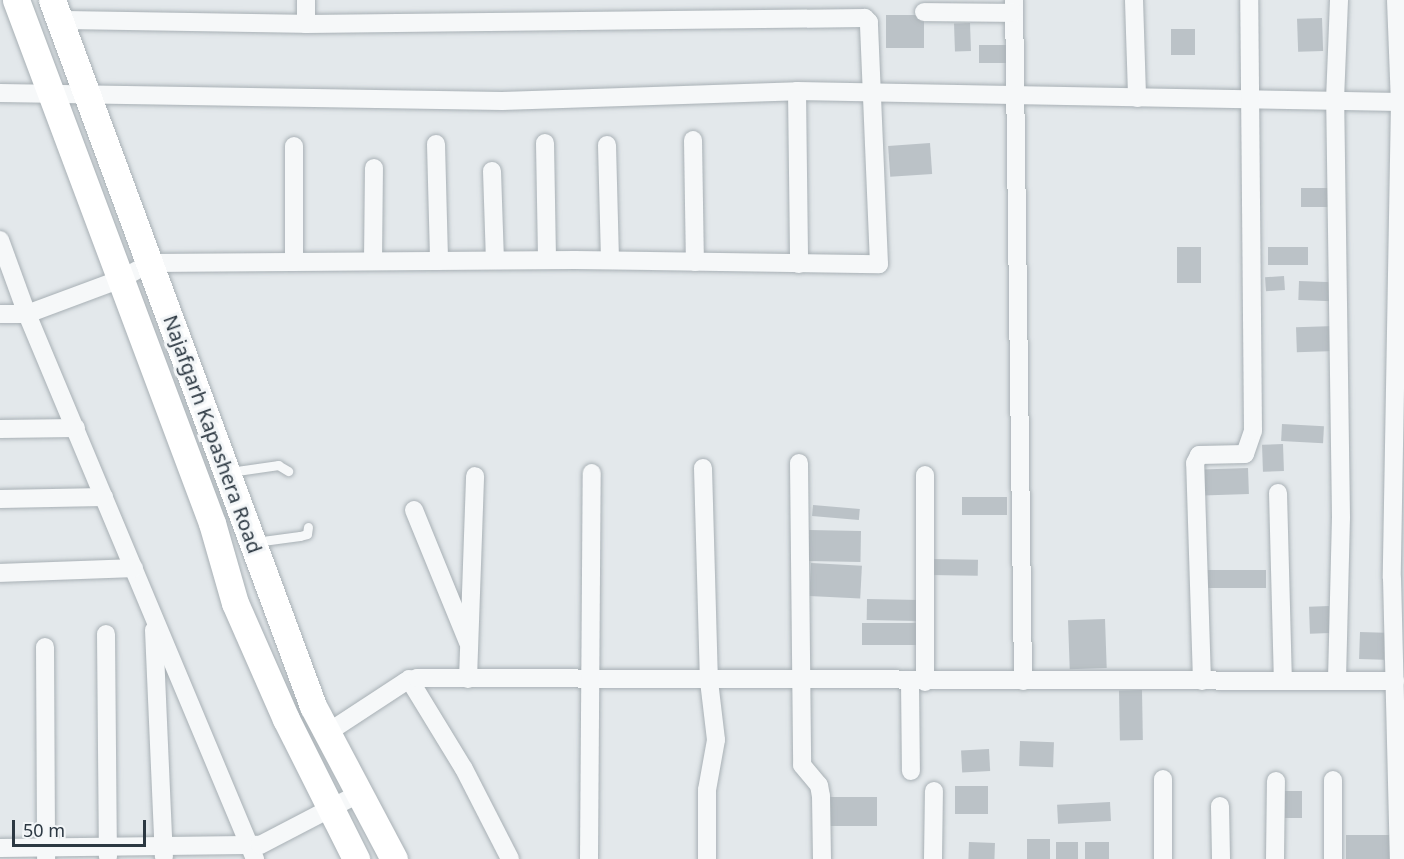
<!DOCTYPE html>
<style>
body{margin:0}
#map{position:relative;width:1404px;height:859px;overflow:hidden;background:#e3e8eb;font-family:"Noto Sans",sans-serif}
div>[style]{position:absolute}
.building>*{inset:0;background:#bbc2c7;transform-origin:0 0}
.roads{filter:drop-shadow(0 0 2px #a8b0b5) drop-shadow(0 0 2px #a8b0b5)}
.lane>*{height:9px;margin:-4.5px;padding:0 4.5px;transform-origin:4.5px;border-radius:4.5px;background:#f6f8f9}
.street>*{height:18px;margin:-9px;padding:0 9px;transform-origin:9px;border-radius:9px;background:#f6f8f9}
.secondary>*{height:27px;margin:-13.5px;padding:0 13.5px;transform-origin:13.5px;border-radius:13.5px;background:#fff}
span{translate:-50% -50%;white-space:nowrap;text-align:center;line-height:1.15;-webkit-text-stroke:6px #f3f6f8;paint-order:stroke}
.street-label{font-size:20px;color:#2c3842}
.scale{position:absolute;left:12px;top:820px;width:134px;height:27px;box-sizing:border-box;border:3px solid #2c3842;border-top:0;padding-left:8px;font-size:18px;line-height:21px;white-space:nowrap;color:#2c3842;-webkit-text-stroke:4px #f3f6f8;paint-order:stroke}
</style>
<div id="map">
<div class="building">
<i style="left:886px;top:15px;width:38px;height:33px"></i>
<i style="left:1322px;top:18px;width:33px;height:25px;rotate:88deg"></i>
<i style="left:970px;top:23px;width:28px;height:16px;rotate:88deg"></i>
<i style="left:1171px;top:29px;width:24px;height:26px"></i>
<i style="left:979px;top:45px;width:28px;height:18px"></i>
<i style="left:930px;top:143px;width:31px;height:42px;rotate:86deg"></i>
<i style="left:1301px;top:188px;width:32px;height:19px"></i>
<i style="left:1177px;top:247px;width:24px;height:36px"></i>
<i style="left:1308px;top:247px;width:18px;height:40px;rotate:90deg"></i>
<i style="left:1284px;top:276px;width:14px;height:19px;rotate:86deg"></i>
<i style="left:1299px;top:281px;width:34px;height:19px;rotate:2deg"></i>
<i style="left:1335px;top:326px;width:25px;height:39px;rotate:88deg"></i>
<i style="left:1282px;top:424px;width:42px;height:17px;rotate:3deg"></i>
<i style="left:1283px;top:444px;width:27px;height:21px;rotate:88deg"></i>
<i style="left:1248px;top:468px;width:26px;height:46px;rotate:88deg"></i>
<i style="left:962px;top:497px;width:45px;height:18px"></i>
<i style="left:813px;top:505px;width:47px;height:11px;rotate:5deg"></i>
<i style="left:809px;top:530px;width:52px;height:31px;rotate:1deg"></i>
<i style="left:930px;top:559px;width:48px;height:16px;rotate:1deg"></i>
<i style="left:811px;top:563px;width:51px;height:33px;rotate:3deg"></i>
<i style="left:1266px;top:570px;width:18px;height:63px;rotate:90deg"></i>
<i style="left:867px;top:599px;width:53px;height:21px;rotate:1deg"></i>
<i style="left:1329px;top:606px;width:27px;height:20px;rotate:88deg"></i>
<i style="left:1105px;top:619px;width:49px;height:37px;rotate:88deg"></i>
<i style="left:862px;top:623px;width:62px;height:22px"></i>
<i style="left:1360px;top:632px;width:25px;height:27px;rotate:2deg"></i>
<i style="left:1142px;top:690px;width:50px;height:23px;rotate:89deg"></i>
<i style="left:1020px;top:741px;width:34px;height:25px;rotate:2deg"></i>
<i style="left:989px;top:749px;width:22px;height:28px;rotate:87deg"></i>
<i style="left:955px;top:786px;width:33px;height:28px"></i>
<i style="left:1285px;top:791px;width:17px;height:27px"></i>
<i style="left:877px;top:797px;width:29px;height:49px;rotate:90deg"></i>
<i style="left:1110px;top:802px;width:19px;height:53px;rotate:87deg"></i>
<i style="left:1346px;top:835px;width:46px;height:24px"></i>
<i style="left:1050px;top:839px;width:20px;height:23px;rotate:90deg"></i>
<i style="left:969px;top:842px;width:26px;height:17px;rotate:2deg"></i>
<i style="left:1056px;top:842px;width:22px;height:17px"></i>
<i style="left:1085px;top:842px;width:24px;height:17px"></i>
</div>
<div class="roads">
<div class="lane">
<i style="left:230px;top:472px;width:49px;rotate:-8.3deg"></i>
<i style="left:278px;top:465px;width:12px;rotate:31deg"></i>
<i style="left:255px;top:542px;width:45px;rotate:-7.6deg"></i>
<i style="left:300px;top:536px;width:7px;rotate:-16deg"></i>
<i style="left:307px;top:534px;width:7px;rotate:-82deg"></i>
</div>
<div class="street">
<i style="left:1014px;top:0;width:681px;rotate:89.24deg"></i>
<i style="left:1134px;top:0;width:98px;rotate:88.2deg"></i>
<i style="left:1396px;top:0;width:102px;rotate:87.8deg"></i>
<i style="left:924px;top:12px;width:90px;rotate:0.6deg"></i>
<i style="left:59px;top:20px;width:247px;rotate:0.9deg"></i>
<i style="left:797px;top:91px;width:173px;rotate:89.3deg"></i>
<i style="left:0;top:93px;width:502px;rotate:0.91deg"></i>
<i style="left:502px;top:101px;width:295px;rotate:-1.9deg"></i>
<i style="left:797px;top:91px;width:603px;rotate:1.05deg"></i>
<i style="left:1400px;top:102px;width:476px;rotate:91deg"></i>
<i style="left:1392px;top:578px;width:281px;rotate:88.6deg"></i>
<i style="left:693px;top:140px;width:122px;rotate:89.1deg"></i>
<i style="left:545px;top:143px;width:117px;rotate:89deg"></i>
<i style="left:436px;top:144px;width:117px;rotate:88.5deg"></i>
<i style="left:607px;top:145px;width:115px;rotate:88.5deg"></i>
<i style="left:492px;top:171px;width:89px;rotate:88.1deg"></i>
<i style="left:0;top:240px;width:79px;rotate:70deg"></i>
<i style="left:27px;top:314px;width:591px;rotate:67.3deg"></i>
<i style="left:373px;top:261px;width:93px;rotate:-89.4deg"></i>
<i style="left:294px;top:262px;width:116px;rotate:-90deg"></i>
<i style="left:0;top:314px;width:27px"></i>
<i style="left:27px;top:314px;width:100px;rotate:-20.4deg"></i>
<i style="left:121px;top:279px;width:33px;rotate:-29deg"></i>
<i style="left:150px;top:263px;width:425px;rotate:-0.4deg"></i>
<i style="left:575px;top:260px;width:304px;rotate:0.8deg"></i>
<i style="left:879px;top:264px;width:242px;rotate:-92.4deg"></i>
<i style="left:869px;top:22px;width:6px;rotate:-135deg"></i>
<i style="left:865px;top:18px;width:559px;rotate:179.39deg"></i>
<i style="left:306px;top:24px;width:24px;rotate:-90deg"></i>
<i style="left:0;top:429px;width:76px;rotate:-0.8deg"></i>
<i style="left:799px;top:463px;width:302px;rotate:89.4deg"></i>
<i style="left:802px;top:765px;width:26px;rotate:50deg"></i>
<i style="left:819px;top:785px;width:11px;rotate:80deg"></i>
<i style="left:821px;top:796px;width:63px;rotate:89.1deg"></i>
<i style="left:703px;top:468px;width:213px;rotate:88.4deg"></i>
<i style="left:709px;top:681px;width:59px;rotate:83.2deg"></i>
<i style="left:716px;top:740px;width:51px;rotate:100.2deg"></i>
<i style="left:707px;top:790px;width:69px;rotate:90deg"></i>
<i style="left:1278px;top:493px;width:187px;rotate:88.5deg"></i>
<i style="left:0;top:499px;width:104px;rotate:-1.1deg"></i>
<i style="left:414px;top:510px;width:143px;rotate:67.8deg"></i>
<i style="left:0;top:573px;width:134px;rotate:-2.1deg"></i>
<i style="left:154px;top:630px;width:227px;rotate:87.5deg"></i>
<i style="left:106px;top:634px;width:223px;rotate:89.5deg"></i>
<i style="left:45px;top:647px;width:212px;rotate:89.7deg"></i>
<i style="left:409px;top:679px;width:105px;rotate:58.6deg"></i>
<i style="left:464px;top:769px;width:101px;rotate:62.9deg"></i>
<i style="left:468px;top:679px;width:203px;rotate:-88deg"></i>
<i style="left:1337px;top:680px;width:162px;rotate:-88.6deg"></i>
<i style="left:1341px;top:518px;width:418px;rotate:-90.8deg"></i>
<i style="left:1335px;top:100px;width:100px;rotate:-87.7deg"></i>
<i style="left:1202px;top:681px;width:218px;rotate:-91.8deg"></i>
<i style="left:1195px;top:463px;width:9px;rotate:-63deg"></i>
<i style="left:1199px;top:455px;width:46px;rotate:-1.2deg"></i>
<i style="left:1245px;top:454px;width:24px;rotate:-71deg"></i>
<i style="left:1253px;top:431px;width:431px;rotate:-90.5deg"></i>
<i style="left:910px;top:682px;width:89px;rotate:89.4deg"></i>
<i style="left:925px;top:682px;width:207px;rotate:-90deg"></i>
<i style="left:327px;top:733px;width:93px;rotate:-33.2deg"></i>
<i style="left:405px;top:682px;width:13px;rotate:-18deg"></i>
<i style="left:417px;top:678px;width:978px;rotate:0.18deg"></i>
<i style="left:1220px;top:806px;width:53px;rotate:88.9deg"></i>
<i style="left:0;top:848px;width:260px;rotate:-0.7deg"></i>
<i style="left:260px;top:845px;width:113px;rotate:-27.5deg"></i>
<i style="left:589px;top:859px;width:386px;rotate:-89.6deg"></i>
<i style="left:933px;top:859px;width:68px;rotate:-89.2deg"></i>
<i style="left:1163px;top:859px;width:80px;rotate:-90deg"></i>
<i style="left:1275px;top:859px;width:78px;rotate:-89.3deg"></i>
<i style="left:1333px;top:859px;width:79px;rotate:-90deg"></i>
</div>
<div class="secondary">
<i style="left:16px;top:0;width:559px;rotate:69.46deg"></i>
<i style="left:212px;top:523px;width:83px;rotate:74deg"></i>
<i style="left:235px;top:603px;width:127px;rotate:66.3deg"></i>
<i style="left:286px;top:719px;width:157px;rotate:63.4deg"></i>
<i style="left:52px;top:0;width:753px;rotate:69.71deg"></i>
<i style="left:313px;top:706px;width:173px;rotate:62.1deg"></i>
</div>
</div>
<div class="street-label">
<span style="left:213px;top:434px;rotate:70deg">Najafgarh Kapashera Road</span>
</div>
<div class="scale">50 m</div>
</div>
